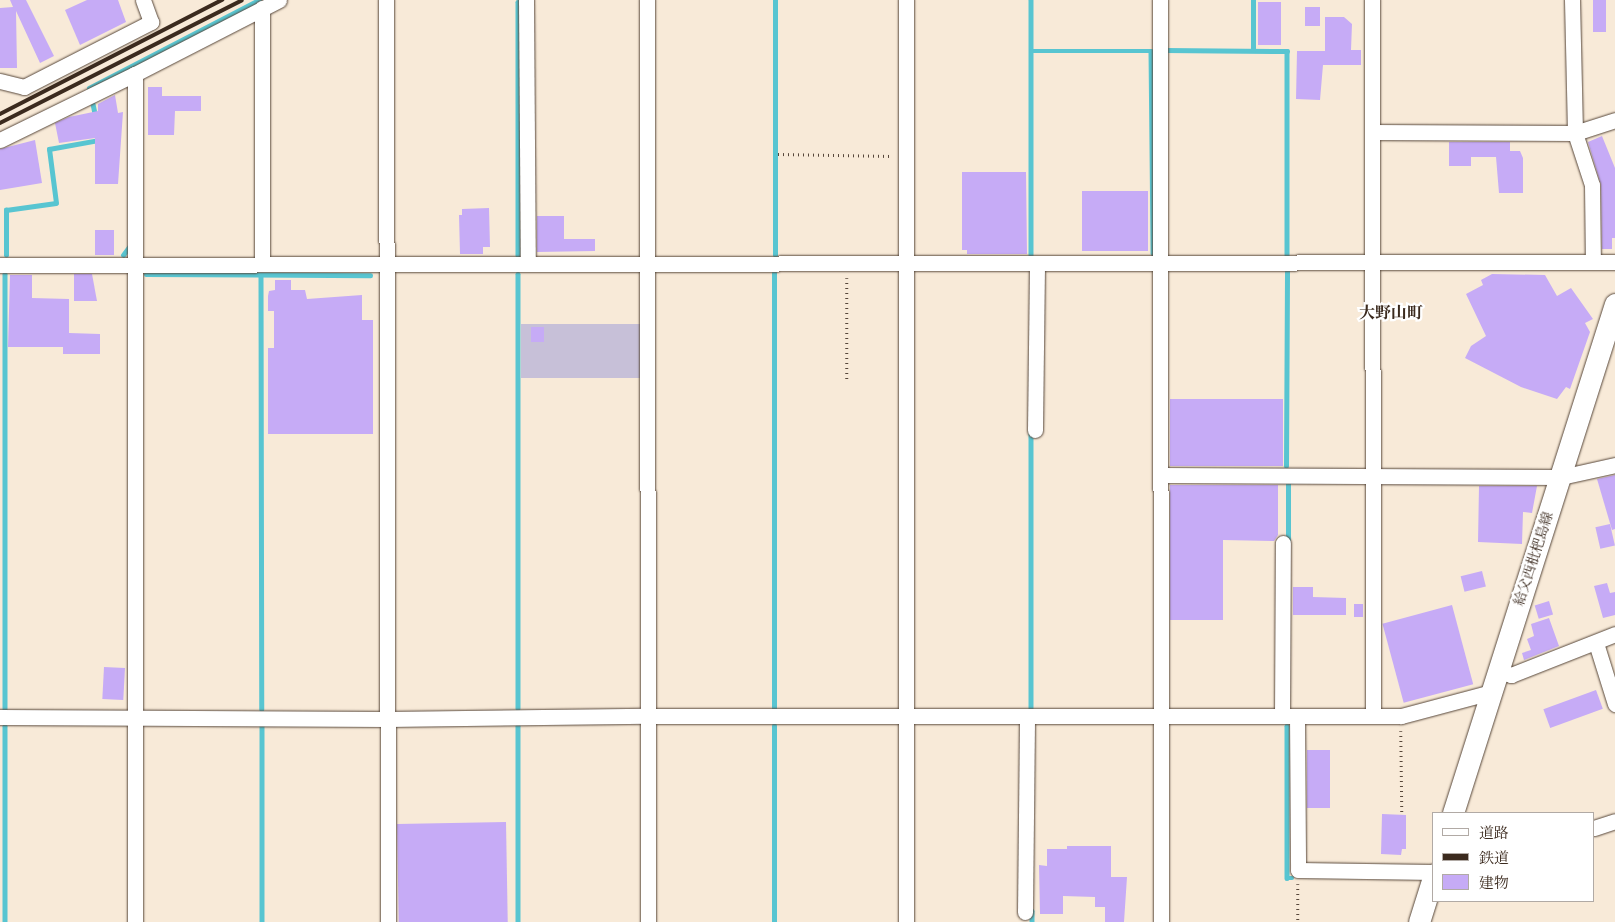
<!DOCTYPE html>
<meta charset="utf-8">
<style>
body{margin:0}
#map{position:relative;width:1615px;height:922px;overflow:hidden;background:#f8ead8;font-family:"IM FELL French Canon","Noto Serif JP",serif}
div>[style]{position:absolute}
.industrial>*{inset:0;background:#c7c0d8;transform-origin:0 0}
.stream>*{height:4.5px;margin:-2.25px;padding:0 2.25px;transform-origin:2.25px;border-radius:2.25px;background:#58c5d1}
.building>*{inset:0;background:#c6abf6;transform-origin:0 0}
.path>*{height:2.5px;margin-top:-1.25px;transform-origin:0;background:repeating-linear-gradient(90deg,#57473a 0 1px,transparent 0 5px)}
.roads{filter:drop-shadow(0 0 1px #57473a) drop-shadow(0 0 1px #57473a)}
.minor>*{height:15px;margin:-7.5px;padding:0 7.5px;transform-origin:7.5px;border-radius:7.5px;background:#fff}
.secondary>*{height:21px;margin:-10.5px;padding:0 10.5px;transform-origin:10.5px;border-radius:10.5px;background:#fff}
.rail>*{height:4px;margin:-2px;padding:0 2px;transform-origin:2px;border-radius:2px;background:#3b2a1e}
span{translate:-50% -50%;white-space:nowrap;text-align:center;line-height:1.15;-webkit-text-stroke:4.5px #fff;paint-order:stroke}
.street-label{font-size:14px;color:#3b2a1e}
.quarter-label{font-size:16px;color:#3b2a1e;font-weight:700}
.legend{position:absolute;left:1432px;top:812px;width:162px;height:90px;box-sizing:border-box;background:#fff;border:1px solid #b1aaa5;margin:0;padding:6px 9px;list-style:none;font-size:15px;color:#3b2a1e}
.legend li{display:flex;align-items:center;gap:10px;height:25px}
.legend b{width:25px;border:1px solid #b1aaa5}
</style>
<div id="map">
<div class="industrial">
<i style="left:642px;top:324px;width:54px;height:121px;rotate:90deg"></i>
</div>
<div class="stream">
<i style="left:1031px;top:0;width:256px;rotate:90deg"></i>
<i style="left:518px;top:2px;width:253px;rotate:90deg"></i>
<i style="left:1165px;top:50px;width:122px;rotate:0.5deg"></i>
<i style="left:1287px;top:51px;width:204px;rotate:90deg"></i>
<i style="left:1253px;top:50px;width:50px;rotate:-90deg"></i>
<i style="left:1031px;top:51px;width:120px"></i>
<i style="left:1151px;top:51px;width:202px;rotate:89.4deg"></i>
<i style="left:89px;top:88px;width:191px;rotate:-27.4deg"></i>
<i style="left:93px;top:104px;width:14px;rotate:78deg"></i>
<i style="left:6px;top:255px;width:45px;rotate:-90deg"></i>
<i style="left:6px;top:210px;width:50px;rotate:-8deg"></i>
<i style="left:56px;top:203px;width:54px;rotate:-97.4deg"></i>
<i style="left:49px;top:149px;width:51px;rotate:-10.2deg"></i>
<i style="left:123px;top:255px;width:10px;rotate:-53deg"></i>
<i style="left:775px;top:255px;width:255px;rotate:-90deg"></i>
<i style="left:5px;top:274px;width:436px;rotate:90deg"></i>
<i style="left:146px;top:274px;width:224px;rotate:0.3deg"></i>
<i style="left:518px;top:274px;width:434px;rotate:90deg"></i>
<i style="left:261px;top:275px;width:434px;rotate:89.9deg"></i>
<i style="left:1031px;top:431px;width:277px;rotate:90deg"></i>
<i style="left:1286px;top:466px;width:196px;rotate:-89.7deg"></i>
<i style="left:1288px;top:542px;width:60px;rotate:-90deg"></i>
<i style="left:1288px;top:482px;width:5px"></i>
<i style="left:774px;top:708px;width:435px;rotate:-90deg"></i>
<i style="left:5px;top:726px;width:196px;rotate:90deg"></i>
<i style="left:262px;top:726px;width:196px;rotate:90deg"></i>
<i style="left:518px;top:726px;width:196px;rotate:90deg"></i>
<i style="left:1287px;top:726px;width:152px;rotate:90deg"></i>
<i style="left:1287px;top:878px;width:5px"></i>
<i style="left:1032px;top:911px;width:11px;rotate:90deg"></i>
<i style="left:774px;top:922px;width:196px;rotate:-90deg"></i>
</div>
<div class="building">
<i style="clip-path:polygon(10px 0,26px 0,54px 56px,40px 63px,16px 11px,17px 68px,0 68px,0 8px,13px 7px)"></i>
<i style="clip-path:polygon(87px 0,118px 0,126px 22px,80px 45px,65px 10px)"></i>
<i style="left:1593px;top:0;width:13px;height:32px"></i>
<i style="left:1258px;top:2px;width:23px;height:43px"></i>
<i style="left:1305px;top:7px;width:15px;height:19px"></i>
<i style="clip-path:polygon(1325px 17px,1344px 17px,1352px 24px,1351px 50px,1361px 50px,1361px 65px,1323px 65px,1320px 100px,1296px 99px,1297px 51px,1325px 51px)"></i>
<i style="clip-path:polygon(148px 87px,162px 87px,162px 96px,201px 96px,201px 111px,175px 111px,174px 135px,148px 135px)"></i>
<i style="clip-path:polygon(115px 95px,118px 113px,123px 112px,118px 184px,95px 184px,95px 138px,59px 143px,55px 123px,69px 117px,98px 111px,98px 104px)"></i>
<i style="clip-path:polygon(1602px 136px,1615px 168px,1615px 238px,1612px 238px,1612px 249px,1602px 249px,1601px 185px,1588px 142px)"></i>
<i style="clip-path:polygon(35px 140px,42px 183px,0 190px,0 149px)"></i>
<i style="clip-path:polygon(1449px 142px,1510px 142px,1510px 151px,1520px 151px,1523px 158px,1523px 193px,1499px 193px,1496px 157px,1471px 157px,1471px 166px,1449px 166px)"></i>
<i style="clip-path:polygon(962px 172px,1026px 172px,1027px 254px,967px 254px,967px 250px,962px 250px)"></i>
<i style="left:1082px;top:191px;width:66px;height:60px"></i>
<i style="clip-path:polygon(489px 208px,490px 247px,483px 247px,483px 254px,460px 254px,459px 215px,462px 215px,462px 209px)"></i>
<i style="clip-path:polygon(537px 216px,564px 216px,564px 239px,595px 239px,595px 251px,537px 252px)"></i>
<i style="left:95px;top:230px;width:19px;height:25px"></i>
<i style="clip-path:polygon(74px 274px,92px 274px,97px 301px,74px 301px)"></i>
<i style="clip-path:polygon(1492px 274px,1545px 275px,1557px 296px,1571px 288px,1593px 319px,1585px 323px,1590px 332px,1570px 389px,1566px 387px,1557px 399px,1521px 387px,1465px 358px,1471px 346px,1486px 336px,1466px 294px,1483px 285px,1481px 280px)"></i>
<i style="clip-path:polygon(10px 275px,32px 275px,32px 298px,69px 299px,69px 333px,100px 334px,100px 354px,63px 354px,63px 347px,8px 347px)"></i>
<i style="clip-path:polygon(275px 280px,291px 280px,291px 290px,305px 290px,307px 299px,362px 295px,362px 320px,373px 320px,373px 434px,268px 434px,268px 348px,274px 348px,274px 311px,268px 311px,268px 296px,269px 291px,275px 290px)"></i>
<i style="left:531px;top:327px;width:13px;height:15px"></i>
<i style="left:1170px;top:399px;width:113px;height:67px"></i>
<i style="clip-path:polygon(1615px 475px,1615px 529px,1612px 530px,1597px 479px)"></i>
<i style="clip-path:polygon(1170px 485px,1278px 485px,1278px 535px,1274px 541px,1223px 540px,1223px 620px,1170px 620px)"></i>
<i style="clip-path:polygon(1479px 486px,1537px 486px,1532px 513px,1523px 512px,1522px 544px,1478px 542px)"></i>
<i style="left:1610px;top:524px;width:22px;height:15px;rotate:77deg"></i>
<i style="left:1482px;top:571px;width:16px;height:22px;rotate:76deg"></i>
<i style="clip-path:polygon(1607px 583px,1610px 593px,1615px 592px,1615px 615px,1603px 618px,1594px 586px)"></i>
<i style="clip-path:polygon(1293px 587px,1313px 587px,1313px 597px,1346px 598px,1346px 615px,1293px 615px)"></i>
<i style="left:1549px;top:601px;width:14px;height:15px;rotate:73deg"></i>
<i style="left:1354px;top:604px;width:9px;height:13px"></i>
<i style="left:1452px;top:605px;width:82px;height:72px;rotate:75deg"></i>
<i style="clip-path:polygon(1549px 618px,1559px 646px,1524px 660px,1522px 653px,1531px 650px,1527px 639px,1534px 636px,1531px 624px)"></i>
<i style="left:104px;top:667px;width:21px;height:32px;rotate:3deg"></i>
<i style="left:1596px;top:690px;width:20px;height:56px;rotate:70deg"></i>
<i style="left:1307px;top:750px;width:23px;height:58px"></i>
<i style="clip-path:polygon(1382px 814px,1406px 815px,1406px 849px,1402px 849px,1401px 855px,1381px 854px)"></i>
<i style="left:506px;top:822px;width:100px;height:109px;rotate:89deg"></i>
<i style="clip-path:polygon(1067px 846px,1111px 846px,1111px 877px,1127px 877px,1124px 922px,1105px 922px,1105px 907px,1095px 907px,1095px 897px,1063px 896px,1063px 914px,1040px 914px,1039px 865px,1047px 866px,1047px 849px,1067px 849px)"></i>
</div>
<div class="path">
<i style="left:778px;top:154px;width:114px;rotate:1deg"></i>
<i style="left:847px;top:278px;width:101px;rotate:90deg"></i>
<i style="left:1401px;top:731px;width:81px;rotate:89.3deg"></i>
<i style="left:1298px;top:884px;width:38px;rotate:90deg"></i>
</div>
<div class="roads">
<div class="minor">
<i style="left:386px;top:0;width:922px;rotate:89.88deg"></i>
<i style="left:526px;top:0;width:264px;rotate:89.6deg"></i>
<i style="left:647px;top:0;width:922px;rotate:89.94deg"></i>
<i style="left:906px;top:0;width:922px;rotate:90deg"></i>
<i style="left:1160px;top:0;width:922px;rotate:89.94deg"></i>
<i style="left:1372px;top:0;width:716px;rotate:89.92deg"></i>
<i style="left:1572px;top:0;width:133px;rotate:88.7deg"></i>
<i style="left:1575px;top:133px;width:55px;rotate:71.9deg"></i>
<i style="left:1592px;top:185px;width:77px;rotate:89.3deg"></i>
<i style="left:0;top:81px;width:25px;rotate:14deg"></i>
<i style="left:24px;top:87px;width:143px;rotate:-27.1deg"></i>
<i style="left:151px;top:22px;width:23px;rotate:-110deg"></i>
<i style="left:1372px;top:132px;width:203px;rotate:0.3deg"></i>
<i style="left:1575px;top:133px;width:42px;rotate:-18deg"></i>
<i style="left:0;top:140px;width:150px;rotate:-26.1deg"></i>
<i style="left:262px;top:264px;width:256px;rotate:-90deg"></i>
<i style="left:0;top:265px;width:1615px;rotate:-0.11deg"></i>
<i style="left:1035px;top:430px;width:167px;rotate:-89.3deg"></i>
<i style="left:1161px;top:475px;width:400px;rotate:0.3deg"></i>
<i style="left:1561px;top:477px;width:55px;rotate:-12.5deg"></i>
<i style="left:1596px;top:643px;width:64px;rotate:72.7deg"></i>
<i style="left:1498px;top:671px;width:14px;rotate:17deg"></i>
<i style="left:1511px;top:675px;width:112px;rotate:-21.5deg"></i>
<i style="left:1282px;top:716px;width:173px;rotate:-89.7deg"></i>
<i style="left:1297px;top:716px;width:154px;rotate:89.6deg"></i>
<i style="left:1298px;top:870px;width:136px;rotate:0.8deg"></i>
<i style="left:0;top:717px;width:387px;rotate:0.3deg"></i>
<i style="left:387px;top:719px;width:261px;rotate:-0.7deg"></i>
<i style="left:648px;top:716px;width:753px"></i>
<i style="left:1401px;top:716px;width:93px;rotate:-14.9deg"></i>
<i style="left:1594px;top:828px;width:22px;rotate:-18deg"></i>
<i style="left:1025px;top:912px;width:196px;rotate:-89.4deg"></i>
<i style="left:135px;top:922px;width:848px;rotate:-90deg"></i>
<i style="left:135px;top:74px;width:162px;rotate:-27.2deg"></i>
</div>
<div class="secondary">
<i style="left:1453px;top:813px;width:534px;rotate:-72.35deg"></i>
<i style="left:1419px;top:922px;width:50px;rotate:-72.6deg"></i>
</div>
</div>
<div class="rail">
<i style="left:0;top:114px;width:250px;rotate:-27.2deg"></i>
<i style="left:0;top:123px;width:271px;rotate:-26.9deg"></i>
</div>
<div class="street-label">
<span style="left:1534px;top:559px;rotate:-72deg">給父西枇杷島線</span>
</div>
<div class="quarter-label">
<span style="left:1391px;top:313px">大野山町</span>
</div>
<ul class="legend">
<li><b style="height:6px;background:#fff"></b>道路</li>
<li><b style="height:6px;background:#3b2a1e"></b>鉄道</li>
<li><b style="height:14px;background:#c6abf6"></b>建物</li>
</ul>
</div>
